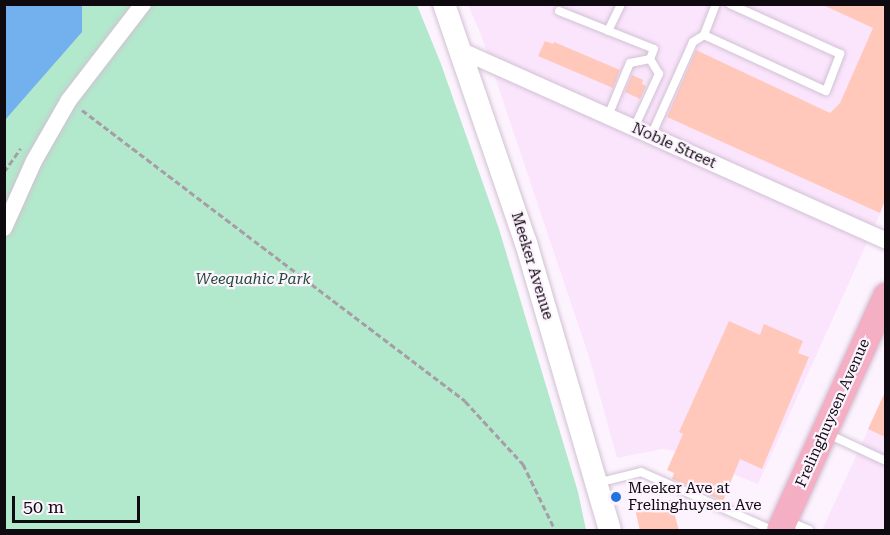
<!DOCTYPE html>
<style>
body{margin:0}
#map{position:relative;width:890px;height:535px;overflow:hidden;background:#fdf3fe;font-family:"Roboto Serif",serif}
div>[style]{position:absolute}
.built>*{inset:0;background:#fbe5fd}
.green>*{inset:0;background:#b2e8cc}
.water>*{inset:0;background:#72b1ed}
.building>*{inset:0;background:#ffc8bb}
.path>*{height:3px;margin-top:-1.5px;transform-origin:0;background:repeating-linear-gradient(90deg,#a69da7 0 6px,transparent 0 9px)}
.roads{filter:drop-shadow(0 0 2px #d1c1d3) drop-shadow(0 0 2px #d1c1d3)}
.service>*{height:8px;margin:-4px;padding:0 4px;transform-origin:4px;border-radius:4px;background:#fff}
.minor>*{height:16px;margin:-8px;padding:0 8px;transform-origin:8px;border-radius:8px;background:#fff}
.secondary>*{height:22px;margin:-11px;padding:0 11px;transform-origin:11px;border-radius:11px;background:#fff}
.primary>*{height:26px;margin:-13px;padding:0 13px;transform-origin:13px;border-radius:13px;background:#f4afc4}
.dots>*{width:16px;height:16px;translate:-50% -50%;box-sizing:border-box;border:3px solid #fdf3fe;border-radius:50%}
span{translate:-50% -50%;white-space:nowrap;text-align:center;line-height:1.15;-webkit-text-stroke:4.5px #fdf3fe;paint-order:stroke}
.street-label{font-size:15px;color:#0f0a10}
.park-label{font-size:15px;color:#214937;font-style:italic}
.poi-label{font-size:15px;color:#0f0a10}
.left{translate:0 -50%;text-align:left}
.frame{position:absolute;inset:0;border:6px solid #0f0a10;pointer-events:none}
.scale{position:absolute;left:12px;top:496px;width:128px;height:27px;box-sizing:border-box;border:3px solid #0f0a10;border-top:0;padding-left:8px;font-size:18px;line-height:21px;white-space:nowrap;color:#0f0a10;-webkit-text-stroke:4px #fdf3fe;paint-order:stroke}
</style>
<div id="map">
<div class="built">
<i style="clip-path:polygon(468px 5px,885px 5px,885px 203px,758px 484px,675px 451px,662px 449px,617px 458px,589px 357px,481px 35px)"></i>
<i style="clip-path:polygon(885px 393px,885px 530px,822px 530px)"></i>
</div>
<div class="green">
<i style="clip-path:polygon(4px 5px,417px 5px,441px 64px,499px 229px,578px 492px,586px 530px,5px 530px)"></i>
</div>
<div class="water">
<i style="clip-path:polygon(5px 4px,82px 5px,82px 32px,5px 120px)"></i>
</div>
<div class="building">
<i style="clip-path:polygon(821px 4px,885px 4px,885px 200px,880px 213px,667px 117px,696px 50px,830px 113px,840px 103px,873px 28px)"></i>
<i style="clip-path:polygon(545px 41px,553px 44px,554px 42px,620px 70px,613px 88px,538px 56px)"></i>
<i style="clip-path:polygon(632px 75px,643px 80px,642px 84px,646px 86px,640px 99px,625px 92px)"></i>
<i style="clip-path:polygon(729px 321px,760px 335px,764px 324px,803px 341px,798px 353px,809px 357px,762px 469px,740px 459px,723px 501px,672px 479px,674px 473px,667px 470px,683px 434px,679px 432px)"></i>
<i style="clip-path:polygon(885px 392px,885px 437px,868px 429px)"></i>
<i style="clip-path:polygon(671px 500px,679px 531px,640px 531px,635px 509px)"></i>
</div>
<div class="path">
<i style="left:82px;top:110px;width:481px;rotate:37.2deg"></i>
<i style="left:465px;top:401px;width:86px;rotate:47.4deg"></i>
<i style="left:523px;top:464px;width:73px;rotate:64.1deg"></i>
<i style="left:4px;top:172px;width:29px;rotate:-55deg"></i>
</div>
<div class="roads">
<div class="service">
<i style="left:559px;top:11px;width:102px;rotate:21.8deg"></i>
<i style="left:654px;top:49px;width:11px;rotate:112deg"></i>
<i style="left:608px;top:31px;width:30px;rotate:-64deg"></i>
<i style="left:704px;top:35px;width:134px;rotate:24.7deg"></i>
<i style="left:826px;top:91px;width:40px;rotate:-69deg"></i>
<i style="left:840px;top:54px;width:121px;rotate:-155.6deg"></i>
<i style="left:608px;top:116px;width:57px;rotate:-67.5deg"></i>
<i style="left:630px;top:63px;width:20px;rotate:-11deg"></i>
<i style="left:634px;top:128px;width:60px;rotate:-65.2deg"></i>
<i style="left:659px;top:74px;width:17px;rotate:-121deg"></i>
<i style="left:651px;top:136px;width:103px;rotate:-65.9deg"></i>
<i style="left:693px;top:42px;width:13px;rotate:-32deg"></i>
<i style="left:704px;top:35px;width:33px;rotate:-69deg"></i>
<i style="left:826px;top:433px;width:66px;rotate:25deg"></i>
<i style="left:597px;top:483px;width:45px;rotate:-14deg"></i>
<i style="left:641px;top:472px;width:143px;rotate:23.9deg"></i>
<i style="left:788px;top:521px;width:23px;rotate:23deg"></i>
</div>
<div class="minor">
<i style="left:462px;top:51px;width:465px;rotate:24.1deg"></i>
<i style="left:4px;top:228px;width:73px;rotate:-65.9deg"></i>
<i style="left:34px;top:161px;width:70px;rotate:-60.2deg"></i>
<i style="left:69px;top:100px;width:121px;rotate:-52.4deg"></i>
</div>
<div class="secondary">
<i style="left:444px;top:4px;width:253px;rotate:71.1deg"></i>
<i style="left:526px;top:243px;width:299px;rotate:73.7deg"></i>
</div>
<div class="primary">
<i style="left:780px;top:530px;width:257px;rotate:-65.6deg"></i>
</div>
</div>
<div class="dots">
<i style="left:616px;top:497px;background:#2174df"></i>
</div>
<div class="street-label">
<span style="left:674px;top:146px;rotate:24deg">Noble Street</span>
<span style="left:532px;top:266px;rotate:73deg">Meeker Avenue</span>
<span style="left:833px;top:413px;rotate:-66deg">Frelinghuysen Avenue</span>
</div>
<div class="park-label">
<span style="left:253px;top:280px">Weequahic Park</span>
</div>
<div class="poi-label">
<span class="left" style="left:628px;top:497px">Meeker Ave at<br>Frelinghuysen Ave</span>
</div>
<div class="frame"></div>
<div class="scale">50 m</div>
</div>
